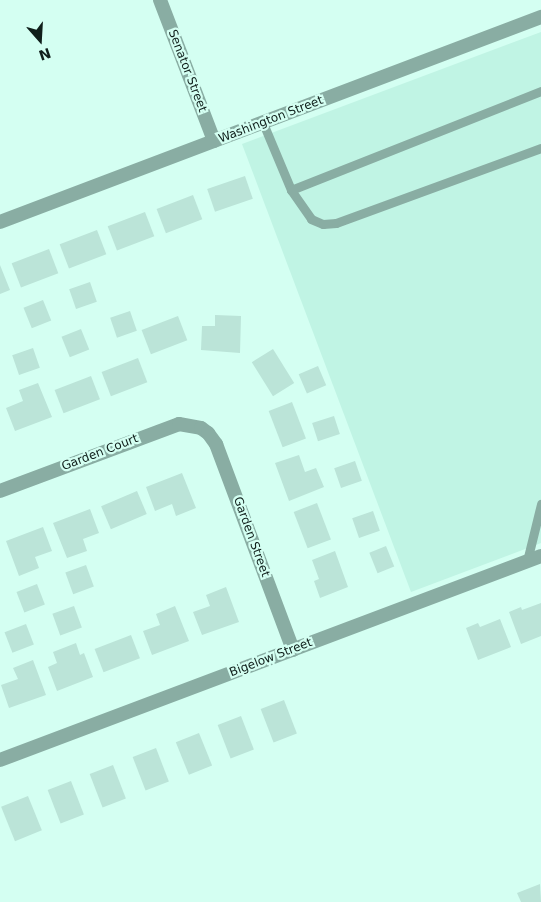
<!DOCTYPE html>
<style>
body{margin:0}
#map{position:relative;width:541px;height:902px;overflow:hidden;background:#d4fff2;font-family:"DejaVu Sans",sans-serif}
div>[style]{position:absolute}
.built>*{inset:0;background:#c0f4e4}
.building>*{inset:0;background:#bbe4d8;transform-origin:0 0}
.service>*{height:9px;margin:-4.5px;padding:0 4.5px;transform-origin:4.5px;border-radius:4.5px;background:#89ada3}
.minor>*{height:14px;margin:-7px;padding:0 7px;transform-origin:7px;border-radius:7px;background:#89ada3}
span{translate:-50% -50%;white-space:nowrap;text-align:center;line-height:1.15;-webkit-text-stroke:4.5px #d4fff2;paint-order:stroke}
.street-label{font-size:12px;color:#101f1b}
.north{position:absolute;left:15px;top:15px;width:50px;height:50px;-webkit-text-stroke:4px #d4fff2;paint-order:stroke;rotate:161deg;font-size:14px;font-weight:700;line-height:20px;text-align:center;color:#101f1b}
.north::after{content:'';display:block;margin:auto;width:18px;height:22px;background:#101f1b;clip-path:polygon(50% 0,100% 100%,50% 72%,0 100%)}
</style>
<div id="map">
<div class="built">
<i style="clip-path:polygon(541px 32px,541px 543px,411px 592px,242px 144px)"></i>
</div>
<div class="building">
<i style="left:245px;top:176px;width:24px;height:40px;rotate:71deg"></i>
<i style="left:193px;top:195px;width:26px;height:39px;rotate:69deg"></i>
<i style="left:145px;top:212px;width:26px;height:40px;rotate:69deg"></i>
<i style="left:97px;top:230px;width:26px;height:40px;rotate:69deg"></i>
<i style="left:49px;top:249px;width:26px;height:40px;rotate:69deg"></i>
<i style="clip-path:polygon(0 265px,10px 290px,0 294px)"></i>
<i style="left:90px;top:282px;width:21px;height:22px;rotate:71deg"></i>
<i style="left:43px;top:300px;width:22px;height:21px;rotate:68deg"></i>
<i style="left:130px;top:311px;width:21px;height:21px;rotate:71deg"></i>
<i style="clip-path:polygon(215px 315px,241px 316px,240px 353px,201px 350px,202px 326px,215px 326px)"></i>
<i style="left:178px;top:316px;width:26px;height:39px;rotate:69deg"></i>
<i style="left:81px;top:329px;width:22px;height:21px;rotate:68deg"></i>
<i style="left:33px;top:348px;width:21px;height:22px;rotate:71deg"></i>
<i style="left:273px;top:349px;width:40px;height:25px;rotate:58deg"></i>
<i style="left:138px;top:358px;width:26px;height:39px;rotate:69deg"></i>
<i style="left:318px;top:366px;width:21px;height:21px;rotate:67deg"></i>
<i style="left:91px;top:376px;width:25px;height:39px;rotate:69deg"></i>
<i style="clip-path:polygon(38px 383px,52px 417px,15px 431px,6px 408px,23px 401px,19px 390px)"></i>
<i style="left:292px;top:402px;width:39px;height:25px;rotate:69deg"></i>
<i style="left:334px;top:416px;width:19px;height:23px;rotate:72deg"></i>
<i style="clip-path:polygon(299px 455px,305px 472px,316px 468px,324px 487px,289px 501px,275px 463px)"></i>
<i style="left:355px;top:461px;width:21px;height:22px;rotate:71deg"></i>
<i style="clip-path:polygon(182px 473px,196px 508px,176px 516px,172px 504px,155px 511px,146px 487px)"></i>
<i style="left:137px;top:491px;width:25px;height:39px;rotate:67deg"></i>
<i style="left:317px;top:503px;width:39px;height:25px;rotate:69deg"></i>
<i style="clip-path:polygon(90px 509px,99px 533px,83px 539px,87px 551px,67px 558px,53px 523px)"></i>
<i style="left:373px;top:511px;width:21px;height:22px;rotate:71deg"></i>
<i style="clip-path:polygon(43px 527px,52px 551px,35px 557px,39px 568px,19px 576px,6px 541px)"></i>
<i style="left:386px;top:546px;width:22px;height:18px;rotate:68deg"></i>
<i style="clip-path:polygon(335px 551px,348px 587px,320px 598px,314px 581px,319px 579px,312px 560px)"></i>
<i style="left:86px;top:565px;width:23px;height:22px;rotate:70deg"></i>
<i style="left:37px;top:584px;width:22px;height:22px;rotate:69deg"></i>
<i style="clip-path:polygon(226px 587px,239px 622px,202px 635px,193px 612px,210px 606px,206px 595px)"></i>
<i style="clip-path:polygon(541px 603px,541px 636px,521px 644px,509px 612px,521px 607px,522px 610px)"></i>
<i style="left:74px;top:606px;width:23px;height:23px;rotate:70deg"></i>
<i style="clip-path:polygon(175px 606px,189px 641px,152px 655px,143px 631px,160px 625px,156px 614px)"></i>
<i style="clip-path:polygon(500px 619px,511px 647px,478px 660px,466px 628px,478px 623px,480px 627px)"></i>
<i style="left:26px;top:624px;width:22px;height:23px;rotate:69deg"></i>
<i style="left:131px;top:635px;width:25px;height:39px;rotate:69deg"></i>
<i style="clip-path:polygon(76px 643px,80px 655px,84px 653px,93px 677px,57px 691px,48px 667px,57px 663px,53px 652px)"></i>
<i style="clip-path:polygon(33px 660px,46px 695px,9px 708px,1px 685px,18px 679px,13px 668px)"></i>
<i style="left:284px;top:700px;width:36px;height:25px;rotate:69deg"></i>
<i style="left:241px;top:716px;width:36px;height:25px;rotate:69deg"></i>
<i style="left:199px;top:733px;width:35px;height:25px;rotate:68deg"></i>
<i style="left:156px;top:748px;width:36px;height:25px;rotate:69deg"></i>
<i style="left:113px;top:765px;width:36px;height:25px;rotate:69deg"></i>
<i style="left:71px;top:781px;width:36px;height:25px;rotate:69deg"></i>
<i style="left:28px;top:796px;width:37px;height:29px;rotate:68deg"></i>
<i style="clip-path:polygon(540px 884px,541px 902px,521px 902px,517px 893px)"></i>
</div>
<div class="service">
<i style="left:263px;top:123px;width:73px;rotate:67.3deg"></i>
<i style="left:291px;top:190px;width:35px;rotate:55deg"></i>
<i style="left:311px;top:219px;width:13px;rotate:23deg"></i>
<i style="left:323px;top:224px;width:13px;rotate:-4deg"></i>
<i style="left:336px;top:223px;width:218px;rotate:-20.1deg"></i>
<i style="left:291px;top:190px;width:269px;rotate:-21.6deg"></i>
<i style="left:527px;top:561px;width:59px;rotate:-76.2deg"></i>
</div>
<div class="minor">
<i style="left:160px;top:0;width:151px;rotate:69deg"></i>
<i style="left:0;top:222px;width:579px;rotate:-20.75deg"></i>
<i style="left:0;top:491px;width:191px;rotate:-20.5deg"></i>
<i style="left:179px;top:424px;width:22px;rotate:10deg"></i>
<i style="left:201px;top:428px;width:9px;rotate:36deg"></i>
<i style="left:208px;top:433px;width:14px;rotate:54deg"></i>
<i style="left:216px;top:444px;width:220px;rotate:69.5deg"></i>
<i style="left:0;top:760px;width:578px;rotate:-20.66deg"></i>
</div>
<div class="street-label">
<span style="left:187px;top:71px;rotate:69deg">Senator Street</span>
<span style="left:271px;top:120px;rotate:-21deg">Washington Street</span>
<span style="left:100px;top:453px;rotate:-21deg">Garden Court</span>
<span style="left:251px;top:537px;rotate:70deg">Garden Street</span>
<span style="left:271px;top:658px;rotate:-21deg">Bigelow Street</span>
</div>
<div class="north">N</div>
</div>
